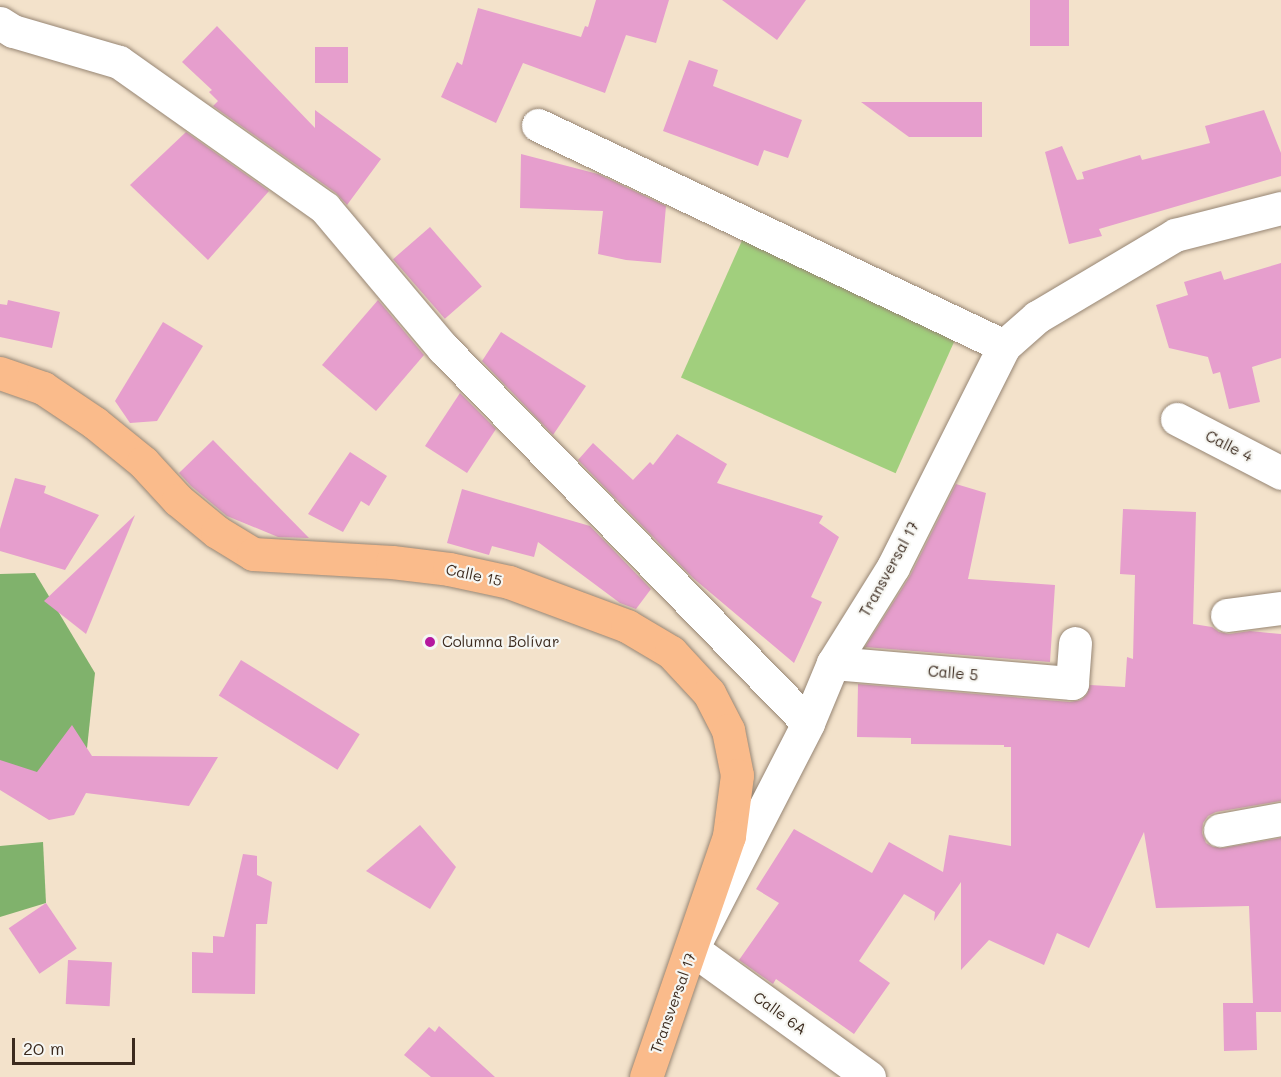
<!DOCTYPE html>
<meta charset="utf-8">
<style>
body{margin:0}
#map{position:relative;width:1281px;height:1077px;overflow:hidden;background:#f3e2cb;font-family:Mali,sans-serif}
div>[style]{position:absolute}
.green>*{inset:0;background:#a1cf7d;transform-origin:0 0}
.forest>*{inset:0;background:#80b26c}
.building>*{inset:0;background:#e69ecd;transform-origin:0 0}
.roads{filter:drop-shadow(0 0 2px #978674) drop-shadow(0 0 2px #978674)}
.minor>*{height:33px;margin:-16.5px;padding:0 16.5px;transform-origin:16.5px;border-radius:16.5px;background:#fff}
.major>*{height:33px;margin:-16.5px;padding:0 16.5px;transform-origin:16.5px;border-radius:16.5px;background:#fabb8b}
.dots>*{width:16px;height:16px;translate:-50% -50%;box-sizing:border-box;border:3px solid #f6f6f2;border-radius:50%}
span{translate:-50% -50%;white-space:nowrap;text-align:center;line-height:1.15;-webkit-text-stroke:4.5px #f6f6f2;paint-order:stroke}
.street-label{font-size:15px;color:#3b2a1e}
.poi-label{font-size:15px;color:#3b2a1e}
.left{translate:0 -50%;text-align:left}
.scale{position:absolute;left:12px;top:1038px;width:123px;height:27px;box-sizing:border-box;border:3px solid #3b2a1e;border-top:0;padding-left:8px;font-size:18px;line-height:21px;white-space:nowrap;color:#3b2a1e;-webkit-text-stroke:4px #f6f6f2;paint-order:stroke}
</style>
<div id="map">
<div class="green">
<i style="left:744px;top:236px;width:235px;height:155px;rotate:24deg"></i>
</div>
<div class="forest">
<i style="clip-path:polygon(35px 573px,95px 673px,83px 786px,0 763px,0 574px)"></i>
<i style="clip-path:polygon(43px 842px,46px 903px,0 917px,0 846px)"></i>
</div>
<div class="building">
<i style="clip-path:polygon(596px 0,669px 0,656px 43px,626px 35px,605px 93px,523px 63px,496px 123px,441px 97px,457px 62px,462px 65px,478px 8px,581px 37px,585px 26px,588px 27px)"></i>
<i style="clip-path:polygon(722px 0,806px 0,777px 40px)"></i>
<i style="left:1030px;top:0;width:39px;height:46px"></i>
<i style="clip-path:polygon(217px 26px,315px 128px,315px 110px,381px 159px,347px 205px,336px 193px,213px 106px,218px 101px,209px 92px,212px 90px,182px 62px)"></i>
<i style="left:315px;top:47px;width:33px;height:36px"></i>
<i style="clip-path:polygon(689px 60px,718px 70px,713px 86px,802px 120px,788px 158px,764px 150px,758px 166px,663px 131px)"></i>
<i style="clip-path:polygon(861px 102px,982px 102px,982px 137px,909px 137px)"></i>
<i style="clip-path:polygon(1264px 110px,1281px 153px,1281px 176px,1099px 229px,1102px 236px,1069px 244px,1045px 152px,1062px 146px,1077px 180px,1084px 179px,1082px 172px,1140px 155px,1142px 160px,1210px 143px,1205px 126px)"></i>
<i style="clip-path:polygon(186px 132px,269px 191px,208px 260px,130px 185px)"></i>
<i style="clip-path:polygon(521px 154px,598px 174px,666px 206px,661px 263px,626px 260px,598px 254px,603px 211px,520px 208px)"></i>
<i style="left:430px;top:227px;width:79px;height:49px;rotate:49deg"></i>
<i style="clip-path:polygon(1281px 263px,1281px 358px,1252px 367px,1260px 402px,1229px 409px,1220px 372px,1213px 374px,1208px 357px,1169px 348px,1156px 305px,1188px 295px,1184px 282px,1221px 271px,1224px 280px)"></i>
<i style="clip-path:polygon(8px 300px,60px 312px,52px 348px,0 337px,0 304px,7px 305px)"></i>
<i style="clip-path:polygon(378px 300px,424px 355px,376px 411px,322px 365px)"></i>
<i style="clip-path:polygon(163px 322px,203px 346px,157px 421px,130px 423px,115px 401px)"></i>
<i style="clip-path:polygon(501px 332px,586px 386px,553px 435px,482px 361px)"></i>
<i style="clip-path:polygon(460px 393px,496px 429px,467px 473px,425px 446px)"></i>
<i style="clip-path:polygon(677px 434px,727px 464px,717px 483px,823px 516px,819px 523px,839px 537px,811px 597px,822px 602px,794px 663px,693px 578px,578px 460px,593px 443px,633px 480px,650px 462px,653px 465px)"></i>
<i style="clip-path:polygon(213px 440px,309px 538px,278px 537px,227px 516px,191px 486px,179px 473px)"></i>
<i style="clip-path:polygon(350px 452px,387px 476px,369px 506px,361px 501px,343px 532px,308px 514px)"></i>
<i style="clip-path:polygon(15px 478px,46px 486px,44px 493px,99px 515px,65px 570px,0 551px,0 529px)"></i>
<i style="clip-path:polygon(956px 484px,986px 493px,968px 579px,1055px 585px,1050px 662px,865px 647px,910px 576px)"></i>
<i style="clip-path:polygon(462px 489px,590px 526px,651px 589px,636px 609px,620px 603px,538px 542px,534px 557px,492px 546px,489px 555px,447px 543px)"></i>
<i style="clip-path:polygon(1123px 509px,1196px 512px,1193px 624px,1212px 627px,1219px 632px,1229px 634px,1250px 631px,1281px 634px,1281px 801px,1216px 812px,1208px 816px,1203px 823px,1202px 833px,1206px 843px,1213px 847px,1223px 848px,1281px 838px,1281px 1012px,1256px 1012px,1257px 1050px,1224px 1051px,1223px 1003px,1253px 1003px,1249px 906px,1156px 908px,1144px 832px,1089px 948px,1057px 933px,1044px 965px,989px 940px,961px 970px,961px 882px,934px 921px,935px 912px,904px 894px,859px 961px,890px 983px,854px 1034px,776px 979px,773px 984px,739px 960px,779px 903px,756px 889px,794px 829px,872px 873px,889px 842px,943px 872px,949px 835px,1011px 846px,1011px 747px,1004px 747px,1004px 745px,911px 744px,911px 738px,857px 737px,858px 684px,1070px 702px,1081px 700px,1087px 694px,1090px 685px,1125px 687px,1127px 657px,1133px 659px,1135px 575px,1120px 574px)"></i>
<i style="clip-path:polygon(135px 515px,86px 634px,44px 601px)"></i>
<i style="left:241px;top:660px;width:140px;height:42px;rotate:32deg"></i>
<i style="clip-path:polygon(72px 725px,92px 756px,218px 757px,189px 806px,86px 793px,74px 815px,49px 820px,0 790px,0 760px,37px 772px)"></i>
<i style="clip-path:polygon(420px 825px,456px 867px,430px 909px,366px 871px)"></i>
<i style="clip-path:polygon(243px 854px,257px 856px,257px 875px,272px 882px,267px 924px,256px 924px,255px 994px,192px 993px,192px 952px,213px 953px,213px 936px,224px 937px)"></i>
<i style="left:46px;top:903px;width:55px;height:45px;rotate:56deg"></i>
<i style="left:68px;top:960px;width:44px;height:44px;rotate:3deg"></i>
<i style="clip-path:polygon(439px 1026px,495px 1077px,431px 1077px,404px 1055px,429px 1027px,435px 1032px)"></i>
</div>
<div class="roads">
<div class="minor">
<i style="left:0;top:23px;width:15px;rotate:32deg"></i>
<i style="left:13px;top:31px;width:110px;rotate:16.3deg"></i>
<i style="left:119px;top:62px;width:252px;rotate:35.3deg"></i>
<i style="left:325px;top:208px;width:183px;rotate:49.9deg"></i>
<i style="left:443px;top:348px;width:523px;rotate:45.77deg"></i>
<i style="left:538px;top:125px;width:516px;rotate:25.37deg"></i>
<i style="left:1177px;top:419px;width:117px;rotate:27.4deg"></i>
<i style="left:1227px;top:615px;width:54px;rotate:-7.4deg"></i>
<i style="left:833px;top:663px;width:240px;rotate:4.8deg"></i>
<i style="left:1072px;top:683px;width:40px;rotate:-85.7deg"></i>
<i style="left:1220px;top:830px;width:62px;rotate:-10.2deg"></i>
<i style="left:869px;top:1077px;width:218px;rotate:-144.1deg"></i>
<i style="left:692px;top:949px;width:254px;rotate:-62.8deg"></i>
<i style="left:808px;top:723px;width:65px;rotate:-67.4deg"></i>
<i style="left:833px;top:663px;width:113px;rotate:-58deg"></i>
<i style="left:893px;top:567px;width:247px;rotate:-63.3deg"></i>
<i style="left:1004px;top:346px;width:44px;rotate:-41.3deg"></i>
<i style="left:1037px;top:317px;width:161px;rotate:-30.7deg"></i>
<i style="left:1175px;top:235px;width:109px;rotate:-14.3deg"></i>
</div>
<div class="major">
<i style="left:0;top:373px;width:46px;rotate:19.2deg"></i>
<i style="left:43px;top:388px;width:63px;rotate:33.9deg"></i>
<i style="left:95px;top:423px;width:62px;rotate:39.1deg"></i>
<i style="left:143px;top:462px;width:52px;rotate:47.4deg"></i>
<i style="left:178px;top:500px;width:50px;rotate:39.4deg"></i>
<i style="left:217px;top:532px;width:42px;rotate:31.4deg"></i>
<i style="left:253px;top:554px;width:139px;rotate:3.3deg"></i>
<i style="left:392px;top:562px;width:57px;rotate:7deg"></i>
<i style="left:449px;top:569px;width:61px;rotate:12.2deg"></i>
<i style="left:509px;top:582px;width:126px;rotate:20.4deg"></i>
<i style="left:627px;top:626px;width:51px;rotate:30.6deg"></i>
<i style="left:671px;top:652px;width:56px;rotate:47.2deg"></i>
<i style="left:709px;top:693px;width:42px;rotate:62.8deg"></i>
<i style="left:728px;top:730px;width:46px;rotate:78.7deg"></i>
<i style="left:737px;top:775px;width:62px;rotate:97.5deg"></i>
<i style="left:729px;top:836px;width:255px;rotate:109deg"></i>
</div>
</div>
<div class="dots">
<i style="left:430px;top:642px;background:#b5179e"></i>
</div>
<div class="street-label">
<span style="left:1229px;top:446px;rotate:27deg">Calle 4</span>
<span style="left:889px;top:569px;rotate:-61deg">Transversal 17</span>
<span style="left:474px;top:575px;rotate:12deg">Calle 15</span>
<span style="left:953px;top:673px;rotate:5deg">Calle 5</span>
<span style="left:673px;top:1003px;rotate:-70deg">Transversal 17</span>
<span style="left:780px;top:1013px;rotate:36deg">Calle 6A</span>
</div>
<div class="poi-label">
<span class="left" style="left:442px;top:642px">Columna Bolívar</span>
</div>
<div class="scale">20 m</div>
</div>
